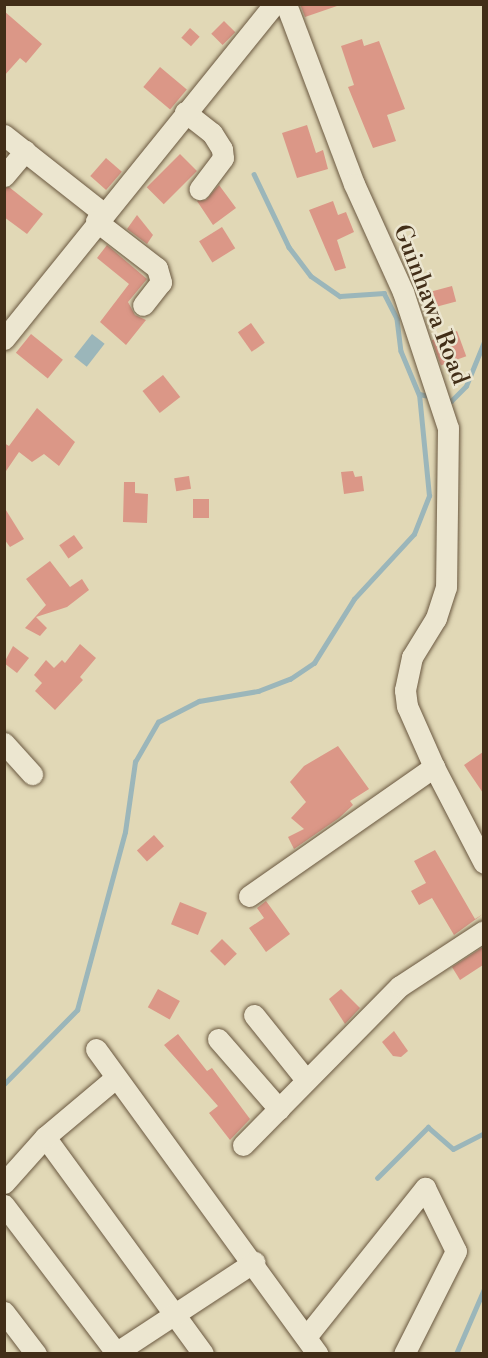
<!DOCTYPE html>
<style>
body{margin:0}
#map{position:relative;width:488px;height:1358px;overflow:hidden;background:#e1d8b6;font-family:"Libre Bodoni",serif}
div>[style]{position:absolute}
.water>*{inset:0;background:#9bb6ba;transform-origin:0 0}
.stream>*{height:4.5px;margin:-2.25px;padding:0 2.25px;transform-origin:2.25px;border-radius:2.25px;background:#9bb6ba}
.building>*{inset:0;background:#db9787;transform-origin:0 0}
.roads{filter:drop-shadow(0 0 2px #6a5840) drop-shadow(0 0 2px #6a5840)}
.minor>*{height:21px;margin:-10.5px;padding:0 10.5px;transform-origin:10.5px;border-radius:10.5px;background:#ece6d0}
span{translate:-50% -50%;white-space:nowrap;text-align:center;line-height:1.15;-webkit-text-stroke:5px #ece6d0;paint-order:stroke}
.street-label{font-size:24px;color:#422e18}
.frame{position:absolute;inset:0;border:6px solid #422e18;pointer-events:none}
</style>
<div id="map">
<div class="water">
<i style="left:92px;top:334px;width:16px;height:29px;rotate:38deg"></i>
</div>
<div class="stream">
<i style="left:254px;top:174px;width:81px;rotate:64.4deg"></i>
<i style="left:289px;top:247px;width:36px;rotate:53deg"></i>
<i style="left:311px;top:276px;width:35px;rotate:35deg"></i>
<i style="left:340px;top:296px;width:44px;rotate:-3.9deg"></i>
<i style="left:384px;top:293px;width:29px;rotate:63deg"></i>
<i style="left:397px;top:319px;width:32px;rotate:83deg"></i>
<i style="left:401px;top:351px;width:47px;rotate:67.3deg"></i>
<i style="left:419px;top:394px;width:10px;rotate:11deg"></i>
<i style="left:446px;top:400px;width:5px;rotate:11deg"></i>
<i style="left:451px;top:401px;width:21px;rotate:-45deg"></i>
<i style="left:466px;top:386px;width:48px;rotate:-67.8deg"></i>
<i style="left:4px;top:1084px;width:104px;rotate:-45.4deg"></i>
<i style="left:77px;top:1010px;width:184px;rotate:-74.9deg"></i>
<i style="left:125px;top:832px;width:71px;rotate:-81.9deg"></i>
<i style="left:135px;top:762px;width:46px;rotate:-60.1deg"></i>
<i style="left:158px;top:722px;width:46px;rotate:-27.1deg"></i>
<i style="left:199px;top:701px;width:60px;rotate:-9.6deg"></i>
<i style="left:258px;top:691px;width:34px;rotate:-21deg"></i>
<i style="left:290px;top:679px;width:29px;rotate:-34deg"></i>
<i style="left:314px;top:663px;width:75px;rotate:-58deg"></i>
<i style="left:354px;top:599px;width:88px;rotate:-47.3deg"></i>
<i style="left:414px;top:534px;width:41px;rotate:-68.5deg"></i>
<i style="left:429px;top:496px;width:102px;rotate:-95.6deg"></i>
<i style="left:377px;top:1178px;width:72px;rotate:-45deg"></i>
<i style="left:428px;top:1127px;width:33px;rotate:41deg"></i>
<i style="left:453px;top:1149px;width:35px;rotate:-27deg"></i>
<i style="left:456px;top:1354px;width:71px;rotate:-66.7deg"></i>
</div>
<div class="building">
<i style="clip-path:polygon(300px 4px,336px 4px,337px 6px,305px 17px)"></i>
<i style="clip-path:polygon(4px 11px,42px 44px,26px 63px,20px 58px,4px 76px)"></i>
<i style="left:224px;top:21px;width:16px;height:18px;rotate:45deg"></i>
<i style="left:190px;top:28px;width:13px;height:13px;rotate:42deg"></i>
<i style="clip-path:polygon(362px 39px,364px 46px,379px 41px,405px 109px,387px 115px,396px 141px,373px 148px,348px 87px,354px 85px,341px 46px)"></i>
<i style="left:160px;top:67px;width:35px;height:26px;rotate:40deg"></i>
<i style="clip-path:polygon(307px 125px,316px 153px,323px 150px,328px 169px,297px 178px,282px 133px)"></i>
<i style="left:180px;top:154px;width:24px;height:47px;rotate:45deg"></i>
<i style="left:106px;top:158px;width:21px;height:24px;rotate:41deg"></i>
<i style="clip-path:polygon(219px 185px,236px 208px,213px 225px,197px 201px,206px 200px)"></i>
<i style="clip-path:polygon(9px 187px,43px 214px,27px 234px,4px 217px,4px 188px)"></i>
<i style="clip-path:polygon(333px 201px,338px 215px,346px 212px,354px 232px,337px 240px,346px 268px,335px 271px,309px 210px)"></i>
<i style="clip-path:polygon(137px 215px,153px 235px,147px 244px,127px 229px)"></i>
<i style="left:222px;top:227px;width:25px;height:27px;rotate:58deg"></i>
<i style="clip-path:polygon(107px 245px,147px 279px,128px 302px,135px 315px,146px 320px,126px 345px,100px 322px,129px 284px,97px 258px)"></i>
<i style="left:452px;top:286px;width:16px;height:29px;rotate:75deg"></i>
<i style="left:251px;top:323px;width:24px;height:16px;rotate:55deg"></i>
<i style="left:457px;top:331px;width:27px;height:27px;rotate:70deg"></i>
<i style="left:31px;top:334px;width:41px;height:24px;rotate:39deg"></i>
<i style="left:163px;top:375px;width:28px;height:26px;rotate:52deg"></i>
<i style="clip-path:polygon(37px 408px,75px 442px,59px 466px,44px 454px,32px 462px,19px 452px,4px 474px,4px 443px,9px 446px)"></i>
<i style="clip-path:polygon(353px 471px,355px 477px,362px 476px,364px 491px,344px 494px,341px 472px)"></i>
<i style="left:189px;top:476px;width:13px;height:15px;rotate:81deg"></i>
<i style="clip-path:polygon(124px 482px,135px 482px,135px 493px,148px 494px,147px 523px,123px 522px)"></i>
<i style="left:209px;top:499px;width:19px;height:16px;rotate:90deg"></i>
<i style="clip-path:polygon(4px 507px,24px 539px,10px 547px,4px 539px)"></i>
<i style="left:74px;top:535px;width:16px;height:18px;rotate:55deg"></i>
<i style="clip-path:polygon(50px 561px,70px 587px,82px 579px,89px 590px,67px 607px,36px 617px,47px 628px,40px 636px,25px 628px,46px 605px,26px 579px)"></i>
<i style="clip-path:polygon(80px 644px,96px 658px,80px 677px,83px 680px,55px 710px,35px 691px,42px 683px,34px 675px,46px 660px,54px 668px,62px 660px,65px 663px)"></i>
<i style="clip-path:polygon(13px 646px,29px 658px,17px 673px,4px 663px)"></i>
<i style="clip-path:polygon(338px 746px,369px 789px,350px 801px,353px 805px,339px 818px,294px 849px,288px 837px,304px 829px,291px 818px,306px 802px,290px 782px,304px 766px)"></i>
<i style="clip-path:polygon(483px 752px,483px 793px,464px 765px)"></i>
<i style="left:154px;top:835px;width:15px;height:23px;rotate:48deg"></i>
<i style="clip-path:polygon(435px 850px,475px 919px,483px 914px,454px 935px,432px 898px,419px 905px,411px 891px,426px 883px,414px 861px)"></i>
<i style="clip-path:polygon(266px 901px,290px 934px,266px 952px,249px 928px,264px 918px,257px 908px)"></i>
<i style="left:180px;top:902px;width:29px;height:24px;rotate:22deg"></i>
<i style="left:222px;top:939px;width:21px;height:17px;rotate:45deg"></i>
<i style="clip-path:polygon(483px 947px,483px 965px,460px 980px,452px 967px)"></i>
<i style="left:158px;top:989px;width:25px;height:21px;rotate:29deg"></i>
<i style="clip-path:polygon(341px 989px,360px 1008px,345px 1024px,329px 999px)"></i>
<i style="clip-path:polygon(394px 1031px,408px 1051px,401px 1057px,393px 1056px,382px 1042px)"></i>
<i style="clip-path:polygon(178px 1034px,207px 1071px,212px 1068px,250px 1119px,230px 1140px,209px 1113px,218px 1106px,164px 1045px)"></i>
</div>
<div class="roads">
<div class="minor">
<i style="left:286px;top:4px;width:192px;rotate:69.3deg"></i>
<i style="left:354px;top:184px;width:119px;rotate:65.6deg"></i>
<i style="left:403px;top:292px;width:143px;rotate:71.7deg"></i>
<i style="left:448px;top:428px;width:159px;rotate:90.7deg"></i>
<i style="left:446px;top:587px;width:33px;rotate:108deg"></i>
<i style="left:436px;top:618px;width:46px;rotate:121.6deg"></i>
<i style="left:412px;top:657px;width:34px;rotate:102deg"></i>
<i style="left:405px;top:690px;width:16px;rotate:83deg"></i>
<i style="left:407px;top:706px;width:67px;rotate:66.1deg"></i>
<i style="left:434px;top:767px;width:108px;rotate:62.5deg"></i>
<i style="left:185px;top:112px;width:34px;rotate:38deg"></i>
<i style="left:212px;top:133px;width:19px;rotate:58deg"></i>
<i style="left:222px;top:149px;width:9px;rotate:84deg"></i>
<i style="left:223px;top:158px;width:39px;rotate:127deg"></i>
<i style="left:4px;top:135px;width:126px;rotate:38.2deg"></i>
<i style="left:4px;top:176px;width:33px;rotate:-50deg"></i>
<i style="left:96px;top:221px;width:77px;rotate:37.6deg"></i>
<i style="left:157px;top:268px;width:15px;rotate:74deg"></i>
<i style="left:161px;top:282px;width:29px;rotate:128deg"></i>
<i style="left:4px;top:339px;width:430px;rotate:-51.1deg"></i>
<i style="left:4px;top:743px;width:42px;rotate:47.9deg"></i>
<i style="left:249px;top:896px;width:226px;rotate:-34.9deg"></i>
<i style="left:254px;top:1015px;width:83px;rotate:51.3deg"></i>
<i style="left:218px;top:1039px;width:93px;rotate:48.9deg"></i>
<i style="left:96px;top:1049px;width:377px;rotate:54deg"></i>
<i style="left:45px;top:1137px;width:268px;rotate:53.9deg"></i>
<i style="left:243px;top:1145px;width:223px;rotate:-45.4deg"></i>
<i style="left:400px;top:986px;width:100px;rotate:-33.2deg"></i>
<i style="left:4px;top:1183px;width:62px;rotate:-48.3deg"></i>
<i style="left:45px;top:1137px;width:90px;rotate:-40deg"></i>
<i style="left:4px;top:1205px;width:187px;rotate:52.8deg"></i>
<i style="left:4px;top:1312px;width:53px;rotate:52.7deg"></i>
<i style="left:306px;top:1337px;width:191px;rotate:-51.4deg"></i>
<i style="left:425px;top:1188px;width:70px;rotate:63.8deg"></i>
<i style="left:456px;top:1251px;width:115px;rotate:116.8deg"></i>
<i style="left:114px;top:1354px;width:168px;rotate:-33.3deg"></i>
</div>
</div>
<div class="street-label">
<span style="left:430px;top:305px;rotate:69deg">Guinhawa Road</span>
</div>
<div class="frame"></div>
</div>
